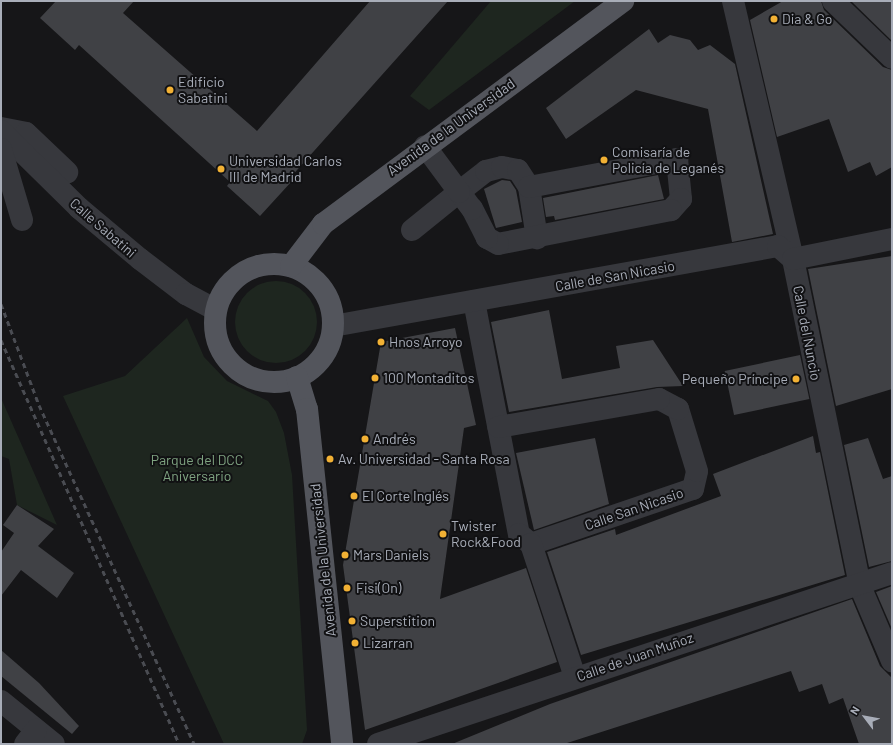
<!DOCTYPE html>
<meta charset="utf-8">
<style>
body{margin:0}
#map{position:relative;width:893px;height:745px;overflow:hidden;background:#161618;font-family:Barlow,sans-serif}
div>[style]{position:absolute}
.green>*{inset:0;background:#1e261f}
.round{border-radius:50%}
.building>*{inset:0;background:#404145;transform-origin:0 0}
.minor>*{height:22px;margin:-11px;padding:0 11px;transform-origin:11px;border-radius:11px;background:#37383d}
.major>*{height:22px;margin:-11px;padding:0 11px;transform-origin:11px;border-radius:11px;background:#53555c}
.major>.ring{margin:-11px;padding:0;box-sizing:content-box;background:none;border:22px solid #53555c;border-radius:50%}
.rail>*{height:3px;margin-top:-1.5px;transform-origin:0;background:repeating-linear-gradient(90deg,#4a4c52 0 5px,transparent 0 9px)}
.dots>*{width:11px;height:11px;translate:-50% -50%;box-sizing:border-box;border:2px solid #111113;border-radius:50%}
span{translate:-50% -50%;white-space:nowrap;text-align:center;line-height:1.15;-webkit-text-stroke:4px #111113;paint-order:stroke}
.poi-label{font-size:14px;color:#a8adb8}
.left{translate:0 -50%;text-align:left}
.right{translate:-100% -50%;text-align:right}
.street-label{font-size:14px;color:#a8adb8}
.park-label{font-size:14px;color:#7fa381}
.frame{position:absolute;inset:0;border:2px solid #a8adb8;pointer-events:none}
.north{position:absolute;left:845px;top:697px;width:40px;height:40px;-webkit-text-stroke:3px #111113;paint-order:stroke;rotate:302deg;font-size:11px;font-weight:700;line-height:16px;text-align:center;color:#a8adb8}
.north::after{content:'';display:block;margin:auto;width:14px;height:18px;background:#a8adb8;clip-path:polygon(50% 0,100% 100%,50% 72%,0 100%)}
</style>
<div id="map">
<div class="green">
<i style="clip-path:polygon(491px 1px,575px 1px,429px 110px,410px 96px)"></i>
<i class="round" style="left:235px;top:281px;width:82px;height:82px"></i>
<i style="clip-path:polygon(187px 318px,204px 357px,227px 381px,268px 401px,276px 412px,284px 433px,292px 475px,307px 730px,302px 744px,224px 744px,63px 396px,125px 376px)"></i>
<i style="clip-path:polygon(1px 398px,57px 525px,17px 505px,9px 459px,1px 456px)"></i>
</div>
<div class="building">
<i style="clip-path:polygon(56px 1px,134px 1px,123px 13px,257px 131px,370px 1px,448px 1px,289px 179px,292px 181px,260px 216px,227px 186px,230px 182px,79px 45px,75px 50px,40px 18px)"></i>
<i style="clip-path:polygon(783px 1px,821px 1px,824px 10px,883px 67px,892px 70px,892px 167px,876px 176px,870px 162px,848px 172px,829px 119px,777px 137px,750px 20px)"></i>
<i style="clip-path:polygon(851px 1px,892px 1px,892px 41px)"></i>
<i style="clip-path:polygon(649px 29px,658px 43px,670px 35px,690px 40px,698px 50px,710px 45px,735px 64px,773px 234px,732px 242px,708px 109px,636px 90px,566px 139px,546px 108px)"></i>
<i style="clip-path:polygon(658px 175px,664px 199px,555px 220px,554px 216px,546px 217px,543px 198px)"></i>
<i style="clip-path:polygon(502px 180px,510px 181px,516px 190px,522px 222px,496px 228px,484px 189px)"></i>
<i style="clip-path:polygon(892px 256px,892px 389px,836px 406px,808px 269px)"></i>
<i style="clip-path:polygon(549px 310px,562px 379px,620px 368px,616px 346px,653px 340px,683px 386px,657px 387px,509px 412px,491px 322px)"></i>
<i style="clip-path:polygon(455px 328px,476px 425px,464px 428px,440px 599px,526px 568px,557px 662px,365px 730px,343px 565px,381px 342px)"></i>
<i style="left:800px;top:355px;width:45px;height:77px;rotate:78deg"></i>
<i style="clip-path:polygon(813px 436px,816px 453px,820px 452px,845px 575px,581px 655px,547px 552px,615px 529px,616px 535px,721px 496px,713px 474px)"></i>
<i style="clip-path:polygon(595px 438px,609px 504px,534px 530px,516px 453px)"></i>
<i style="clip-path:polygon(868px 438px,883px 479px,892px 476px,892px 561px,869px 567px,844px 445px)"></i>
<i style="clip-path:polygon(17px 505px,54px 529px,38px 546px,74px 573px,57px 598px,21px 570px,1px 596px,1px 552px,14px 533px,3px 525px)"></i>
<i style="clip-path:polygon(892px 586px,892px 629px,876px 592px)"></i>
<i style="clip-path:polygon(852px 599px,880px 666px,892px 678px,892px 744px,859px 744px,843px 698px,829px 704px,822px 684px,799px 692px,791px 671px,564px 744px,452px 744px,550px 704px)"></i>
<i style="clip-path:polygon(1px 650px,39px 683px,79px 726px,72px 734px,1px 676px)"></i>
</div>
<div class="minor">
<i style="left:733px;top:1px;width:265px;rotate:76.9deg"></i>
<i style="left:793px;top:259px;width:334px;rotate:78.4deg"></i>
<i style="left:860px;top:586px;width:82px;rotate:66.9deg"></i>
<i style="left:833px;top:1px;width:82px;rotate:44deg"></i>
<i style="left:1px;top:128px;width:25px;rotate:11deg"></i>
<i style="left:26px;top:133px;width:57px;rotate:43.6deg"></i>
<i style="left:1px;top:131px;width:110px;rotate:44.6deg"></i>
<i style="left:79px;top:208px;width:80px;rotate:39.9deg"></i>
<i style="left:140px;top:259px;width:58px;rotate:37.3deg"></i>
<i style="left:186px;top:294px;width:34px;rotate:28deg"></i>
<i style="left:1px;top:149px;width:74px;rotate:73.5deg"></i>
<i style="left:529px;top:187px;width:52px;rotate:81.1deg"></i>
<i style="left:412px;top:230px;width:60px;rotate:-39deg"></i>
<i style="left:459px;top:192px;width:34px;rotate:-38deg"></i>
<i style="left:486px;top:171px;width:16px;rotate:-14deg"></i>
<i style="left:502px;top:167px;width:16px;rotate:11deg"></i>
<i style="left:518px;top:170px;width:20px;rotate:57deg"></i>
<i style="left:529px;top:187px;width:151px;rotate:-10.7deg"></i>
<i style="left:677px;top:159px;width:40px;rotate:84.3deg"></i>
<i style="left:681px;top:199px;width:15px;rotate:132deg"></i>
<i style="left:671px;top:210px;width:176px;rotate:168.9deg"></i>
<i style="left:498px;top:244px;width:13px;rotate:-151deg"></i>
<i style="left:487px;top:238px;width:33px;rotate:-117deg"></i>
<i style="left:472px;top:209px;width:21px;rotate:-127deg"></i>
<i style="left:459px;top:192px;width:57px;rotate:-126.5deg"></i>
<i style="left:474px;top:301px;width:237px;rotate:79.1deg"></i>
<i style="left:519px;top:534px;width:16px;rotate:40deg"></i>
<i style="left:531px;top:544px;width:171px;rotate:-18.8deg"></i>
<i style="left:693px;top:489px;width:18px;rotate:-77deg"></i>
<i style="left:697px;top:471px;width:65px;rotate:-107deg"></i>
<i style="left:678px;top:409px;width:21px;rotate:-152deg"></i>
<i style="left:659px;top:399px;width:163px;rotate:170.1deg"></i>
<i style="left:333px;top:326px;width:452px;rotate:-10.2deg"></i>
<i style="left:778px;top:246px;width:20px;rotate:41deg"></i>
<i style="left:793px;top:259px;width:101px;rotate:-11.4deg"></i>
<i style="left:531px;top:544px;width:140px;rotate:71.7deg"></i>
<i style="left:1px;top:701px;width:68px;rotate:39.1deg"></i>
<i style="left:25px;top:744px;width:18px;rotate:-52deg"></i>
<i style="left:378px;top:744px;width:542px;rotate:-18.4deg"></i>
</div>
<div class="major">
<i class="ring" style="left:215px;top:264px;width:96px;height:96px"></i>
<i style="left:291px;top:266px;width:53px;rotate:-52.7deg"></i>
<i style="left:323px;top:224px;width:374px;rotate:-36.6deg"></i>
<i style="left:297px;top:377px;width:34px;rotate:73deg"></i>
<i style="left:307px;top:409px;width:337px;rotate:84deg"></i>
</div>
<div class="rail">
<i style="left:1px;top:304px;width:108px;rotate:69.4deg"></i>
<i style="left:39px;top:405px;width:373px;rotate:65.4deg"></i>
<i style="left:1px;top:340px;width:441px;rotate:66.2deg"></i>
</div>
<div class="dots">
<i style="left:774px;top:19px;background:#f2b134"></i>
<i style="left:170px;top:90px;background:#f2b134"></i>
<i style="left:604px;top:160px;background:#f2b134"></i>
<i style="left:221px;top:169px;background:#f2b134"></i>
<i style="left:381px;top:342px;background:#f2b134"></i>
<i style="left:375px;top:378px;background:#f2b134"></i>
<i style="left:796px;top:379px;background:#f2b134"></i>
<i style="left:365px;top:439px;background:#f2b134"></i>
<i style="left:330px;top:459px;background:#f2b134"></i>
<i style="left:354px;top:496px;background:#f2b134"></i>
<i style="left:443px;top:534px;background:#f2b134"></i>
<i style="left:345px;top:555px;background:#f2b134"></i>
<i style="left:347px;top:588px;background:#f2b134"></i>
<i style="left:352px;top:621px;background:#f2b134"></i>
<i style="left:355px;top:643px;background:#f2b134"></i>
</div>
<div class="poi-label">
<span class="left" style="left:782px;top:19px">Dia &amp; Go</span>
<span class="left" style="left:178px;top:90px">Edificio<br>Sabatini</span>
<span class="left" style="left:612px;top:160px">Comisaría de<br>Policía de Leganés</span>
<span class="left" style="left:229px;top:169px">Universidad Carlos<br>III de Madrid</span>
<span class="left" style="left:389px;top:342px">Hnos Arroyo</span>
<span class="left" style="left:383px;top:378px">100 Montaditos</span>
<span class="right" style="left:788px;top:379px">Pequeño Príncipe</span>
<span class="left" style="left:373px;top:439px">Andrés</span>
<span class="left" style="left:338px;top:459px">Av. Universidad - Santa Rosa</span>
<span class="left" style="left:362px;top:496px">El Corte Inglés</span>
<span class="left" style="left:451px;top:534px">Twister<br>Rock&amp;Food</span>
<span class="left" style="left:353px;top:555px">Mars Daniels</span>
<span class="left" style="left:356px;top:588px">Fisi(On)</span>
<span class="left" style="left:360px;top:621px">Superstition</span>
<span class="left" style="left:363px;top:643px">Lizarran</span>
</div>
<div class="street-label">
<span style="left:451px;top:127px;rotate:-36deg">Avenida de la Universidad</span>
<span style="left:103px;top:228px;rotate:41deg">Calle Sabatini</span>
<span style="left:615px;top:276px;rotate:-10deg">Calle de San Nicasio</span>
<span style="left:807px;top:333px;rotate:79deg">Calle del Nuncio</span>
<span style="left:634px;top:509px;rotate:-19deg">Calle San Nicasio</span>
<span style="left:323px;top:560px;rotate:-96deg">Avenida de la Universidad</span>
<span style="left:635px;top:657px;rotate:-19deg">Calle de Juan Muñoz</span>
</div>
<div class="park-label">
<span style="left:197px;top:468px">Parque del DCC<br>Aniversario</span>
</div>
<div class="frame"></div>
<div class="north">N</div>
</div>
